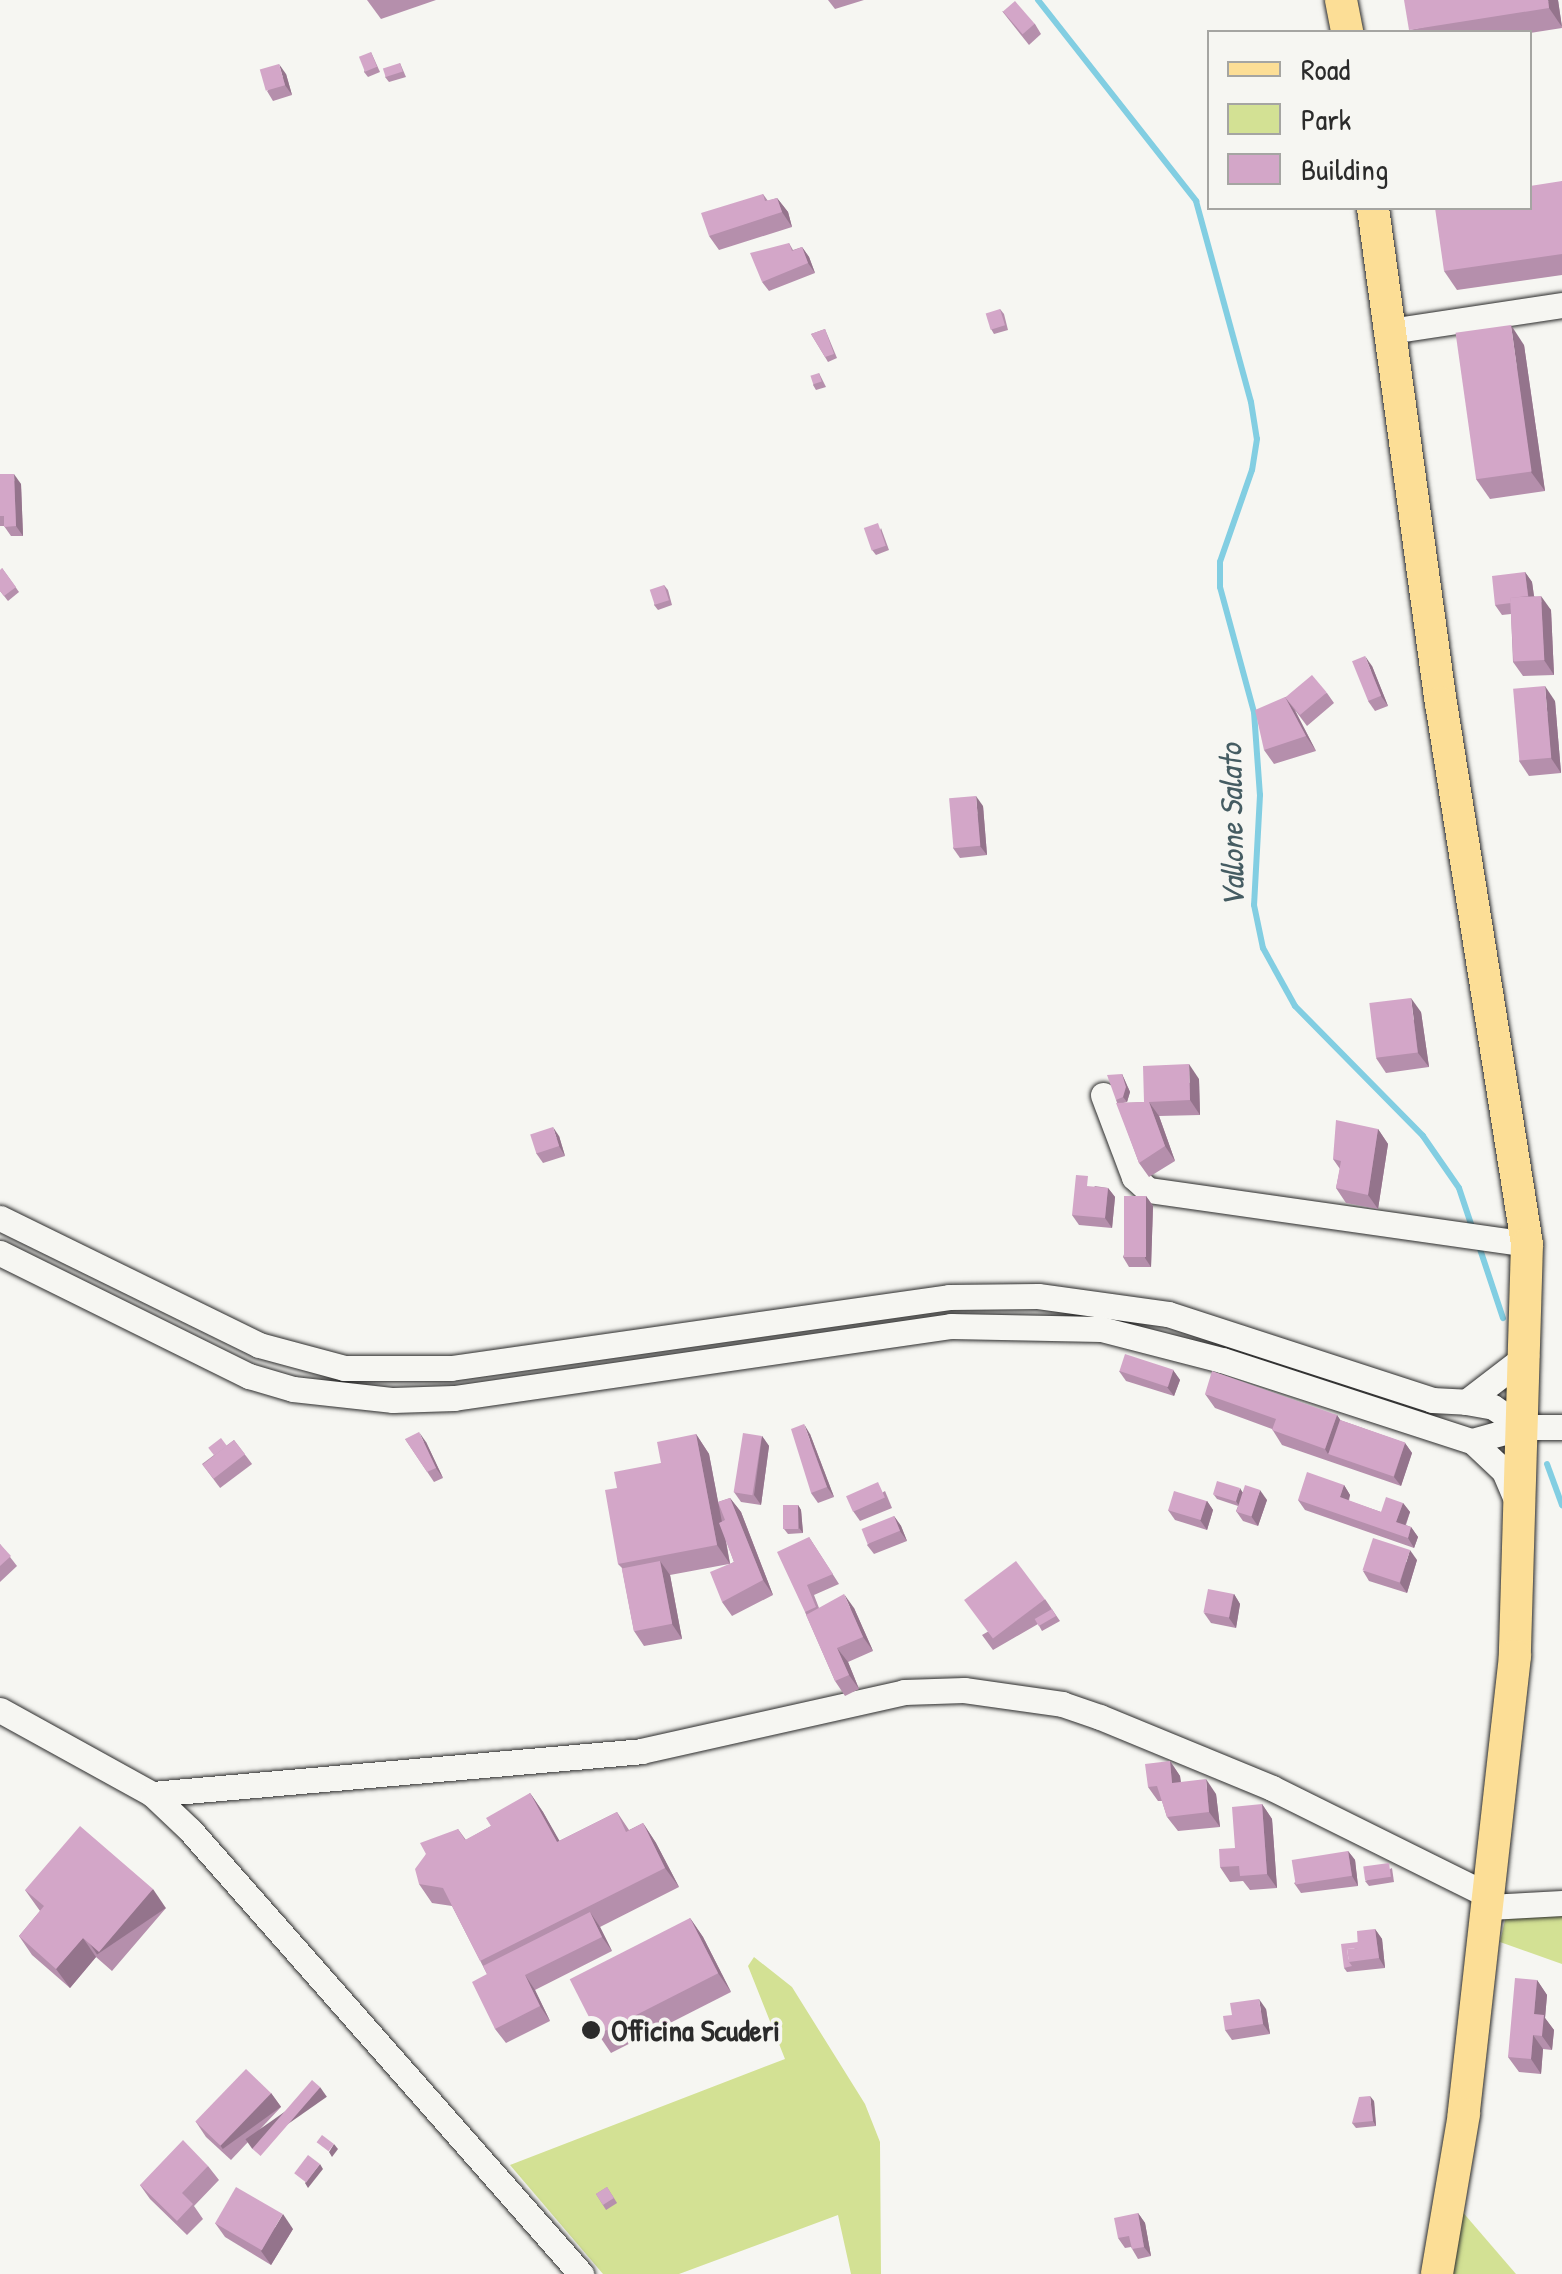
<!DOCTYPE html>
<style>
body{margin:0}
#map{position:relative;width:1562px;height:2274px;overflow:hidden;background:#f6f6f2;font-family:"Patrick Hand",sans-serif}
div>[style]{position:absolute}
.green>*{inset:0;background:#d3e194}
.stream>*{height:6px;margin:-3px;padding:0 3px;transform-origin:3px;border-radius:3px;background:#82cee2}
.roads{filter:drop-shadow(0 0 2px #2b2b2b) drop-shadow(0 0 2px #2b2b2b)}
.minor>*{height:25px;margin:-12.5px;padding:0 12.5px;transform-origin:12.5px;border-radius:12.5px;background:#f6f6f2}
.major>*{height:32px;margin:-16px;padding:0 16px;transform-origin:16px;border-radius:16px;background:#fcde96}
.wall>*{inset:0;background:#b58fac;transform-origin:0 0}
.shaded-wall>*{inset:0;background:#94748c;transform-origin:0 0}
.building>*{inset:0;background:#d3a6c8;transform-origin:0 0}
.dots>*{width:28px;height:28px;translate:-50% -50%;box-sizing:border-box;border:5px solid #f6f6f2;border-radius:50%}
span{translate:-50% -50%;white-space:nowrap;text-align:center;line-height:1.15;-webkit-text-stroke:8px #f6f6f2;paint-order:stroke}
.poi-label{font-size:30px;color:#2b2b2b;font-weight:700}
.left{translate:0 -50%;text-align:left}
.water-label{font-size:32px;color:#455c62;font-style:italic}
.legend{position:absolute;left:1207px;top:30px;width:325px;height:180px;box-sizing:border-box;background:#f6f6f2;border:2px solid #a5a5a2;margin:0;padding:12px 18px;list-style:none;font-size:30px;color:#2b2b2b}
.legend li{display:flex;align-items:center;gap:20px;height:50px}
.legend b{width:50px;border:2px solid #a5a5a2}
</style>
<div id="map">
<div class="green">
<i style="clip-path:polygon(1562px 1910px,1562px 1964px,1500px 1942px,1506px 1916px)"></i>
<i style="clip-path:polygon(754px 1957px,792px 1987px,865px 2104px,880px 2142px,881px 2274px,851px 2274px,838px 2215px,679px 2274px,603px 2274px,510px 2165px,785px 2059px,748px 1966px)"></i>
<i style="clip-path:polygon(1460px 2209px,1516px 2274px,1448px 2274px)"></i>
</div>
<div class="stream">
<i style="left:1038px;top:0;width:256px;rotate:51.8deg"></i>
<i style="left:1196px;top:201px;width:208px;rotate:74.7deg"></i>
<i style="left:1251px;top:402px;width:37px;rotate:81deg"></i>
<i style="left:1257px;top:439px;width:31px;rotate:99deg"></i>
<i style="left:1252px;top:470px;width:97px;rotate:109.2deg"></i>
<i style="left:1220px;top:562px;width:25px;rotate:90deg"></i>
<i style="left:1220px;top:587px;width:130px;rotate:74.8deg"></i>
<i style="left:1254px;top:712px;width:83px;rotate:85.9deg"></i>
<i style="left:1260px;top:795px;width:110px;rotate:93.1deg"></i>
<i style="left:1254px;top:905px;width:44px;rotate:78.2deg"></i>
<i style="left:1263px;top:948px;width:66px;rotate:61.1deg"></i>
<i style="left:1295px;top:1006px;width:182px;rotate:45.4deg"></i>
<i style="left:1423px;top:1136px;width:63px;rotate:55.3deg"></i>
<i style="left:1459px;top:1188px;width:44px;rotate:71.6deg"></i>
<i style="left:1479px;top:1246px;width:76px;rotate:71.6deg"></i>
<i style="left:1547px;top:1464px;width:44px;rotate:69.9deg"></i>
</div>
<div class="roads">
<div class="minor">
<i style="left:1390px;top:331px;width:174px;rotate:-8.6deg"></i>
<i style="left:1103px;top:1095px;width:88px;rotate:69.3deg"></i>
<i style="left:1134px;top:1177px;width:19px;rotate:43deg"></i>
<i style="left:1148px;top:1190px;width:383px;rotate:8.1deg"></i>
<i style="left:0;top:1218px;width:288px;rotate:26.1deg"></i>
<i style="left:259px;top:1345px;width:88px;rotate:15.1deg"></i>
<i style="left:344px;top:1368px;width:107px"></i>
<i style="left:451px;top:1368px;width:503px;rotate:-8.11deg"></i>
<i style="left:949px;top:1297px;width:89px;rotate:-0.6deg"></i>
<i style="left:1038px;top:1296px;width:131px;rotate:7.9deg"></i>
<i style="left:1168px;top:1314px;width:278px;rotate:18deg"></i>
<i style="left:1432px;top:1400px;width:34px;rotate:3deg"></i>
<i style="left:1466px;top:1402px;width:76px;rotate:-37.5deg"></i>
<i style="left:0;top:1253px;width:278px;rotate:26.3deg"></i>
<i style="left:249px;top:1376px;width:46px;rotate:16.5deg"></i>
<i style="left:293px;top:1389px;width:101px;rotate:6.3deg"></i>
<i style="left:393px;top:1400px;width:61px;rotate:-1.9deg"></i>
<i style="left:454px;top:1398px;width:502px;rotate:-8.24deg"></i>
<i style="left:951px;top:1326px;width:150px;rotate:1.1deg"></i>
<i style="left:1101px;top:1329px;width:125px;rotate:14.4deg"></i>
<i style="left:1222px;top:1360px;width:263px;rotate:18deg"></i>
<i style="left:1472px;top:1441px;width:44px;rotate:43.2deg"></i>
<i style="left:1504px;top:1471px;width:30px;rotate:67deg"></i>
<i style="left:1466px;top:1402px;width:27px;rotate:10deg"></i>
<i style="left:1493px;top:1407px;width:36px;rotate:34deg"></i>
<i style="left:1472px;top:1441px;width:53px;rotate:-15.4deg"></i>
<i style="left:1523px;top:1427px;width:39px"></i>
<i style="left:0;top:1710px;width:174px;rotate:28.9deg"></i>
<i style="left:152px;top:1794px;width:52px;rotate:43.5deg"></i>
<i style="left:190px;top:1830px;width:592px;rotate:48.63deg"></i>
<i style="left:152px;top:1794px;width:491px;rotate:-5deg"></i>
<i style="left:641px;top:1751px;width:270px;rotate:-12.6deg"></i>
<i style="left:904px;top:1692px;width:60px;rotate:-1.9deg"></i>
<i style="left:964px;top:1690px;width:99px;rotate:8.1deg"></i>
<i style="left:1062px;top:1704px;width:40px;rotate:18.9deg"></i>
<i style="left:1100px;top:1717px;width:186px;rotate:22.4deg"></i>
<i style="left:1272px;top:1788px;width:243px;rotate:26.4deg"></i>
<i style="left:1489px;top:1907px;width:73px;rotate:-3.1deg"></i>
</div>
<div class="major">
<i style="left:1341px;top:0;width:33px;rotate:79deg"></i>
<i style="left:1373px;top:208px;width:500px;rotate:82.2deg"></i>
<i style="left:1441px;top:703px;width:548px;rotate:80.97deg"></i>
<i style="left:1527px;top:1244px;width:412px;rotate:91.7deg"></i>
<i style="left:1515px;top:1656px;width:461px;rotate:96.4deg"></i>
<i style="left:1464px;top:2114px;width:162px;rotate:99.6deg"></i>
</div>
</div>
<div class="wall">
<i style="clip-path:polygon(367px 0,436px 0,381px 19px)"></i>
<i style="clip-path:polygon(828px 0,864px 0,835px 9px)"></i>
<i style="clip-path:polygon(1558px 0,1562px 28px,1530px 33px,1410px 32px,1409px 30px)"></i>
<i style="clip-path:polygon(1002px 11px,1035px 24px,1041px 34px,1029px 45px)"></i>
<i style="clip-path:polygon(371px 52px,380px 72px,368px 77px,364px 72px)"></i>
<i style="clip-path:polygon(400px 63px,406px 77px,389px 82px,385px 77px)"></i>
<i style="clip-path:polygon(286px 74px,292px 95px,273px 101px,267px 91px)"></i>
<i style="clip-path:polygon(1562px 181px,1562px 275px,1457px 290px,1444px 271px)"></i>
<i style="clip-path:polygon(763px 194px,768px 201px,777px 198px,788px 212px,792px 227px,719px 250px,709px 236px)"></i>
<i style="clip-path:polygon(789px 243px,793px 250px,802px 247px,809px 257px,815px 273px,769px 291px,762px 282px)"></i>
<i style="clip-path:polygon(1000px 309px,1004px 314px,1008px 330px,994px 334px,991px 329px)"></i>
<i style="clip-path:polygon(825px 329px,837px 358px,828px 362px,811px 334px)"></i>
<i style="clip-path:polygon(1524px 345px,1545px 491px,1490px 499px,1476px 479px)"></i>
<i style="clip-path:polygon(819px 373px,826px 387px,816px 390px,813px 385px)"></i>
<i style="clip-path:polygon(0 474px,21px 484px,23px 536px,11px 536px,4px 526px,0 526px)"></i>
<i style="clip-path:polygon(881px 528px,889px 550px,876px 555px,872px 550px)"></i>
<i style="clip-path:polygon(2px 568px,19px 592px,8px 601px,0 591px)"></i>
<i style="clip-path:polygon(1525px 572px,1532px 582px,1534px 596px,1551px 610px,1554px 675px,1523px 676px,1513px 662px,1511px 614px,1502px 615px,1495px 605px)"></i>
<i style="clip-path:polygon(664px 585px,668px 590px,672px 605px,658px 610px,654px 605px)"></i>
<i style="clip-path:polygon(1372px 666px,1388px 706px,1375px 711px,1368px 701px)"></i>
<i style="clip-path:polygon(1327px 693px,1334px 703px,1307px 726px,1295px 710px,1316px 751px,1274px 764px,1264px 750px,1285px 697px)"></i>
<i style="clip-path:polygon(1555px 701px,1561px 773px,1529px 776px,1519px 761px)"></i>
<i style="clip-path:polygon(983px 806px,987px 855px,960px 858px,953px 848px)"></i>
<i style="clip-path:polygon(1421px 1012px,1429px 1067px,1386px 1073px,1376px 1058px)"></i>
<i style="clip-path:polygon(1122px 1074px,1130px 1092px,1127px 1102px,1123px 1103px,1144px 1102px,1199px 1079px,1200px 1115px,1159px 1116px,1175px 1161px,1149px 1177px,1139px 1163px,1116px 1100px)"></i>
<i style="clip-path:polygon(1378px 1129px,1388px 1144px,1378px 1209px,1346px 1203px,1336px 1188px,1340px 1169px,1333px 1159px)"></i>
<i style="clip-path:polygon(559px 1136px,565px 1156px,543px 1163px,536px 1153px)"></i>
<i style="clip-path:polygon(1095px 1186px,1108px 1188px,1115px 1197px,1112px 1228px,1079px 1225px,1072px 1215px)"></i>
<i style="clip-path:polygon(1146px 1196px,1153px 1206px,1151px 1267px,1129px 1267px,1123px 1257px)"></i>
<i style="clip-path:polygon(1173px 1370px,1180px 1380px,1174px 1396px,1126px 1381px,1119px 1371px)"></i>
<i style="clip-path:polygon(1205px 1394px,1337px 1415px,1340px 1420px,1405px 1443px,1412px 1453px,1401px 1486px,1282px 1445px,1272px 1429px,1215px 1408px)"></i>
<i style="clip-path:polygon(evenodd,696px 1434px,709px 1454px,718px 1502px,730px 1498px,741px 1512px,773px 1595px,732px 1616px,722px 1602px,729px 1564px,670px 1575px,682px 1639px,644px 1646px,634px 1631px,622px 1568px,618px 1564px,617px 1488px,661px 1463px,696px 1434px,726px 1540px,734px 1562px,730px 1564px,726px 1540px)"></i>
<i style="clip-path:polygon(810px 1434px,834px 1497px,818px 1503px,811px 1493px)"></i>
<i style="clip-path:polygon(762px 1436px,769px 1446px,761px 1505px,741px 1502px,734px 1492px)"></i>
<i style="clip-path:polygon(405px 1439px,426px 1442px,443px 1478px,434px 1482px)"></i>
<i style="left:234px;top:1440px;width:30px;height:40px;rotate:53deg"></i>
<i style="clip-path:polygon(1344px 1485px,1350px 1495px,1349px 1501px,1381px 1512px,1403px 1503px,1410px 1512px,1406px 1525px,1411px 1527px,1418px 1537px,1414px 1548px,1305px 1510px,1298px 1500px)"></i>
<i style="clip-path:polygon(885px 1491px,892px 1508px,860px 1521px,853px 1511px)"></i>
<i style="clip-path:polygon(1243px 1492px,1267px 1500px,1258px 1526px,1243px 1521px,1236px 1511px,1238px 1506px,1217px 1499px,1214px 1495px)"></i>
<i style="clip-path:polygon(1207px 1501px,1213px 1510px,1207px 1530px,1175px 1520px,1168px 1510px)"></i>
<i style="clip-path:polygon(798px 1505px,801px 1510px,803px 1533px,788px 1534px,784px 1529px)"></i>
<i style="clip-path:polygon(894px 1516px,901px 1526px,907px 1541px,874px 1554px,867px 1545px)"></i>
<i style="clip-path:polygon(809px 1537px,839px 1584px,814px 1595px,819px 1608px,854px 1608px,873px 1651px,848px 1662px,859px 1689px,845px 1696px,835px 1681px,805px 1612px)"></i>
<i style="clip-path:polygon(0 1544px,17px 1566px,0 1582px)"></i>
<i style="clip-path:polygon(1417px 1560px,1407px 1593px,1369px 1581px,1363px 1571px)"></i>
<i style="clip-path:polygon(1234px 1594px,1240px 1604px,1236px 1628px,1211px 1623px,1204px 1613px)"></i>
<i style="clip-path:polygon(1045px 1599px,1060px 1621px,1042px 1631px,1038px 1624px,993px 1650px,982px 1635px)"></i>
<i style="clip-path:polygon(1170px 1761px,1180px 1776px,1181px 1782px,1216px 1794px,1220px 1827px,1178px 1831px,1167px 1817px,1162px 1801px,1158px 1801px,1148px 1787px)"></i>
<i style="clip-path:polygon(530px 1793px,543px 1812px,559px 1841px,617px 1812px,629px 1830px,643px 1823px,656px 1843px,679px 1887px,600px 1927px,612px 1951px,535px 1990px,550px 2021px,506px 2043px,495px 2029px,487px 1974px,452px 1906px,432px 1903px,419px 1884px,426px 1854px,458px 1829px,466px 1840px,491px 1826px)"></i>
<i style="clip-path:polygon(1262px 1804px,1272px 1819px,1277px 1888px,1250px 1890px,1243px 1881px,1230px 1882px,1220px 1867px,1235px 1848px)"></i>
<i style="clip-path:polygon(1348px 1851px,1355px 1860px,1358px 1886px,1301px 1893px,1294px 1883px)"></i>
<i style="clip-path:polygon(1392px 1868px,1394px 1882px,1369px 1886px,1365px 1881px)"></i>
<i style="clip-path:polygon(25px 1890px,166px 1908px,112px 1971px,96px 1957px,70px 1988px,32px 1955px,19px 1936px,40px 1911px)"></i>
<i style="clip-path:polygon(690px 1918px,703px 1937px,731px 1992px,611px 2053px,598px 2034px)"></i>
<i style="clip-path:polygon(1375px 1929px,1382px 1939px,1385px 1968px,1347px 1972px,1344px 1968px,1358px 1942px)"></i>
<i style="clip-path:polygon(1537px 1980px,1547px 1995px,1545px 2018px,1554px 2030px,1552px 2050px,1543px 2049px,1541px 2074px,1519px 2072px,1508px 2057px)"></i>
<i style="clip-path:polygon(1266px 2009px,1270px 2034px,1232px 2040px,1225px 2030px)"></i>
<i style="clip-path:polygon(271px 2093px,281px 2107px,231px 2160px,206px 2137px,196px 2122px)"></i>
<i style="clip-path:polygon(1374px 2101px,1376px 2126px,1356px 2128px,1352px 2123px)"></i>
<i style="clip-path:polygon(208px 2166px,219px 2180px,194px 2206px,203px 2219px,187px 2235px,150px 2199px,140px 2185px)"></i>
<i style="left:607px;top:2187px;width:19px;height:13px;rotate:58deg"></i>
<i style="clip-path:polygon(1138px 2213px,1145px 2223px,1151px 2256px,1138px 2259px,1131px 2247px,1125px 2248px,1118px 2238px)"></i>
<i style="clip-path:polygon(215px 2223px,293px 2229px,271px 2265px,225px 2237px)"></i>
</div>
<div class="shaded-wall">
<i style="clip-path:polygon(1548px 0,1558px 0,1562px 27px,1549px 8px)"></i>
<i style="clip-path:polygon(279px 64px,286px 74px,292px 95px,285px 85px)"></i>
<i style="clip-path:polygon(777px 198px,788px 212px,792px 227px,782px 212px)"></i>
<i style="clip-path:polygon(802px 247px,809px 257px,815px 273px,808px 263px)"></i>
<i style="clip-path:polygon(1511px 325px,1524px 345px,1545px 491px,1531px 472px)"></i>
<i style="clip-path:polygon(14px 474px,21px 484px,23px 536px,16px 526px)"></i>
<i style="clip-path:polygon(1525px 572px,1532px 582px,1536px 611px,1529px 601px)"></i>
<i style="clip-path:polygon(1541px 596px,1551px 610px,1554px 675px,1544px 660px)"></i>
<i style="clip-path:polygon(1365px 656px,1372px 666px,1388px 706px,1381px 696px)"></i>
<i style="clip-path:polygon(1545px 686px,1555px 701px,1561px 773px,1551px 758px)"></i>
<i style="clip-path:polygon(1285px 697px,1295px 711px,1316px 751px,1306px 736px)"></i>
<i style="clip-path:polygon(976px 796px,983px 806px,987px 855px,980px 846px)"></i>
<i style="clip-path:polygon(1411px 998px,1421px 1012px,1429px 1067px,1418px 1053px)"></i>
<i style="clip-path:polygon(1189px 1064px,1199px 1079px,1200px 1115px,1190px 1100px)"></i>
<i style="clip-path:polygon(1122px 1074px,1130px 1092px,1127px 1102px,1123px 1097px)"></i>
<i style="clip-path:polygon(1149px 1102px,1159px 1116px,1175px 1161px,1165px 1146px)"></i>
<i style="clip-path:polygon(553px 1127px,559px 1136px,565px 1156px,559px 1146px)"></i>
<i style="clip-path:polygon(1378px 1129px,1388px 1144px,1378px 1209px,1368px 1195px)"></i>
<i style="clip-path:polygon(1108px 1188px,1115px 1197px,1112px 1228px,1105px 1218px)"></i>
<i style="clip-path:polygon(1146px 1196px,1153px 1206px,1151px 1267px,1145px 1258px)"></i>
<i style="clip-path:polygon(1173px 1370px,1180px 1380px,1174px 1396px,1167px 1387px)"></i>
<i style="clip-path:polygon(1337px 1415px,1347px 1430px,1328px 1454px,1325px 1449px)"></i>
<i style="clip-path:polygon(804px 1424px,810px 1434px,834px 1497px,827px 1487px)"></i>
<i style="clip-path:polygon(419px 1432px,426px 1442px,443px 1478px,436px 1468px)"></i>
<i style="clip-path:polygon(696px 1434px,709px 1454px,730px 1564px,717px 1545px)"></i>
<i style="clip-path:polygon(762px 1436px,769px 1446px,761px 1505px,754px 1495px)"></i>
<i style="clip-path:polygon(1405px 1443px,1412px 1453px,1401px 1486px,1394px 1477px)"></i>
<i style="clip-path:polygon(1344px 1485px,1350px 1495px,1346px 1507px,1340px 1497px)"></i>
<i style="clip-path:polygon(1240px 1488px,1243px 1493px,1239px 1506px,1236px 1501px)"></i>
<i style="clip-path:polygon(1260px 1490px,1267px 1500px,1258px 1526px,1251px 1516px)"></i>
<i style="clip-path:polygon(730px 1498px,741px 1512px,773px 1595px,763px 1580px)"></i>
<i style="clip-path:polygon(1207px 1501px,1213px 1510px,1207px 1530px,1200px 1520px)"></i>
<i style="clip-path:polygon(1403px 1503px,1410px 1512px,1403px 1531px,1396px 1522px)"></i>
<i style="clip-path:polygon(798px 1505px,801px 1510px,803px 1533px,799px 1528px)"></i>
<i style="clip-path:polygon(894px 1516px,901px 1526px,907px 1541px,900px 1531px)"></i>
<i style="clip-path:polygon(1411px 1527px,1418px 1537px,1414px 1548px,1408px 1538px)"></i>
<i style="clip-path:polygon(1410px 1550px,1417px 1560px,1407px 1593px,1400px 1583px)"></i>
<i style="clip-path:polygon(660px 1561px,670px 1575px,682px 1639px,672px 1624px)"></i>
<i style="clip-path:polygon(844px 1594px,854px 1608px,873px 1651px,863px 1637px)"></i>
<i style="clip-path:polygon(1234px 1594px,1240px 1604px,1236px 1628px,1229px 1618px)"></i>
<i style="clip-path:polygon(837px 1648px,848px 1662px,859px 1689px,849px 1675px)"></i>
<i style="clip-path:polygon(1170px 1761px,1180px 1776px,1182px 1797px,1172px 1783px)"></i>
<i style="clip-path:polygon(1206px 1779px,1216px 1794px,1220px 1827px,1209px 1812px)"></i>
<i style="clip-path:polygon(530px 1793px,543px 1812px,571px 1861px,557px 1842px)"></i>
<i style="clip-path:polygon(1262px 1804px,1272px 1819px,1277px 1888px,1267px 1874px)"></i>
<i style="clip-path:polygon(643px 1823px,656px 1843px,679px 1887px,665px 1868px)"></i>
<i style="clip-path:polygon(1348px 1851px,1355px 1860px,1358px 1886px,1352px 1876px)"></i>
<i style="left:153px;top:1889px;width:23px;height:83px;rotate:56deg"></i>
<i style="clip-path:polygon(590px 1912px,600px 1927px,612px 1951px,602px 1937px)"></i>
<i style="clip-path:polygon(690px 1918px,703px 1937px,731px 1992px,718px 1973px)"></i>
<i style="clip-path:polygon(1375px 1929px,1382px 1939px,1385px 1968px,1379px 1958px)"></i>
<i style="clip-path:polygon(83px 1938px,96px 1957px,70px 1988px,56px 1969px)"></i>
<i style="clip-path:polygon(525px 1975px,535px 1990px,550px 2021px,540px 2006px)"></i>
<i style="clip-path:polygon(1537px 1980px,1547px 1995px,1545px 2018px,1554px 2030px,1552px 2050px,1542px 2036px,1534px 2014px)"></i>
<i style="clip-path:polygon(1259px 1999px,1266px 2009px,1270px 2034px,1263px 2024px)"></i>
<i style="clip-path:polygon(1533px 2035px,1543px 2049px,1541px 2074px,1531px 2059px)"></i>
<i style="left:320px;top:2087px;width:12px;height:91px;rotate:55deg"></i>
<i style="left:271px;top:2093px;width:17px;height:72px;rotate:54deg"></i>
<i style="clip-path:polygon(1370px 2096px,1374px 2101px,1376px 2126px,1373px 2121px)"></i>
<i style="clip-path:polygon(334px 2144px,338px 2149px,332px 2157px,329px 2152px)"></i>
<i style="clip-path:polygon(320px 2164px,323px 2169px,308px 2188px,305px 2183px)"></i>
<i style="clip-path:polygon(1138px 2213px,1145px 2223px,1151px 2256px,1144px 2247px)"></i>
<i style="clip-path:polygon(283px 2214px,293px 2229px,271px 2265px,261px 2251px)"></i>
</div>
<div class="building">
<i style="clip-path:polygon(1404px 0,1548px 0,1549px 8px,1409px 30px)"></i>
<i style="left:1015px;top:1px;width:30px;height:16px;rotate:49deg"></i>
<i style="left:371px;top:52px;width:16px;height:13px;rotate:68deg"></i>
<i style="left:400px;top:63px;width:9px;height:18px;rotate:72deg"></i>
<i style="left:279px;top:64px;width:22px;height:20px;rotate:74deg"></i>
<i style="clip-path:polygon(1562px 181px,1562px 254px,1444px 271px,1435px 208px,1530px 208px,1530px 186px)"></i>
<i style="clip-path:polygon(763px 194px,765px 201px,777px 198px,782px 212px,709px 236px,701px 213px)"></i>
<i style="clip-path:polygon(789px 243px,792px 251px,802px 247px,808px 263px,762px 282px,750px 253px)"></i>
<i style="left:1000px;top:309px;width:17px;height:15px;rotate:73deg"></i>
<i style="left:1511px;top:325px;width:148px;height:56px;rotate:82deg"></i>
<i style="clip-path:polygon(825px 329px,834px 354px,825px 357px,811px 334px)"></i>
<i style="left:819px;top:373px;width:9px;height:9px;rotate:72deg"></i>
<i style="clip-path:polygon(0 474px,14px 474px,16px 526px,4px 527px,4px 516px,0 516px)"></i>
<i style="left:878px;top:523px;width:24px;height:15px;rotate:71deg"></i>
<i style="clip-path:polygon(2px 568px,16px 587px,4px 596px,0 591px,0 570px)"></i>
<i style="clip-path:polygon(1525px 572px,1528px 596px,1510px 598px,1511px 603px,1495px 605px,1492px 576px)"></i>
<i style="left:664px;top:585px;width:16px;height:15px;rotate:72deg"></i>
<i style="left:1541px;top:596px;width:64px;height:31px;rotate:87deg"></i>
<i style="left:1365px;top:656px;width:43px;height:14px;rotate:68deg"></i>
<i style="left:1312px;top:675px;width:23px;height:35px;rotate:50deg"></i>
<i style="left:1545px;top:686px;width:72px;height:32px;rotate:85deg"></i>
<i style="clip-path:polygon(1285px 697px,1306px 736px,1264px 750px,1255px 710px)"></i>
<i style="left:976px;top:796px;width:50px;height:27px;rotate:85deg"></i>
<i style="left:1411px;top:998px;width:55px;height:42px;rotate:83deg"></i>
<i style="clip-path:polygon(1189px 1064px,1190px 1100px,1149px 1102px,1165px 1146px,1139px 1163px,1116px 1103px,1144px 1102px,1143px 1066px)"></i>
<i style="clip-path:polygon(1122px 1074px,1126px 1087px,1123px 1097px,1116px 1100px,1107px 1075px)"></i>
<i style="clip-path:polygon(1336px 1120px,1378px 1129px,1368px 1195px,1336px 1188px,1341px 1161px,1333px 1159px)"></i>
<i style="left:553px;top:1127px;width:20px;height:24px;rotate:72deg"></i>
<i style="clip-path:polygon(1076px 1175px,1088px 1176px,1087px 1186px,1108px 1188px,1105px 1218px,1072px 1215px)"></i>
<i style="left:1124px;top:1196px;width:22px;height:61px"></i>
<i style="left:1125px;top:1354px;width:51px;height:18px;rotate:18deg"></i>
<i style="clip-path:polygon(1212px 1371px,1337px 1415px,1325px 1449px,1272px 1430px,1276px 1419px,1205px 1394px)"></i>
<i style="left:1340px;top:1420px;width:69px;height:36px;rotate:19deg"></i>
<i style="clip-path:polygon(804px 1424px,827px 1487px,811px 1493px,791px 1429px)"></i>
<i style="clip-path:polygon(419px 1432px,436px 1468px,427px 1472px,405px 1439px)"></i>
<i style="left:743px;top:1433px;width:19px;height:60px;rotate:9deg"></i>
<i style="clip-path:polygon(696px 1434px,717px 1545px,618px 1564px,605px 1490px,617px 1488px,614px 1472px,661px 1463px,657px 1442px)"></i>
<i style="left:221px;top:1438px;width:10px;height:16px;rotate:53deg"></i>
<i style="left:234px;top:1440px;width:18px;height:40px;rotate:52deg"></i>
<i style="clip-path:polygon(1307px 1472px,1344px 1485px,1340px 1497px,1381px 1512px,1386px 1497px,1403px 1503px,1396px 1522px,1411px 1527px,1408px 1538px,1298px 1500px)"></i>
<i style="left:1217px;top:1481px;width:24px;height:14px;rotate:17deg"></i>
<i style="left:878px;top:1482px;width:17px;height:35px;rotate:66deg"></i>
<i style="left:1245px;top:1485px;width:16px;height:28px;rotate:18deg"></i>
<i style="left:1174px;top:1491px;width:34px;height:20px;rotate:17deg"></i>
<i style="clip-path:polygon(730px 1498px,763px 1580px,722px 1602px,710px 1572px,734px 1562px,719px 1523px,725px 1520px,718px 1502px)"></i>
<i style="left:783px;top:1505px;width:15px;height:24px"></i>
<i style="left:894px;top:1516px;width:16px;height:35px;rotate:68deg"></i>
<i style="clip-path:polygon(809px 1537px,833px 1574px,807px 1585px,816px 1607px,805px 1612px,777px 1552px)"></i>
<i style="left:1373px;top:1538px;width:39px;height:34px;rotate:18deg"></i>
<i style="clip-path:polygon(0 1544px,11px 1556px,0 1566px)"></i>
<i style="left:660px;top:1561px;width:64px;height:39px;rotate:79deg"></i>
<i style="left:1016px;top:1561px;width:48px;height:65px;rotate:53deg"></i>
<i style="left:1208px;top:1589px;width:26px;height:24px;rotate:11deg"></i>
<i style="clip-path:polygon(844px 1594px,863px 1637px,837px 1648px,849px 1675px,835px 1681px,806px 1615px)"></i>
<i style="left:1052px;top:1609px;width:8px;height:20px;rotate:60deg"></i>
<i style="clip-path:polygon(1170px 1761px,1172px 1783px,1206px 1779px,1209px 1812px,1167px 1817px,1157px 1786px,1148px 1787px,1145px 1764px)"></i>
<i style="clip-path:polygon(530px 1793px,557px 1842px,617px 1812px,626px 1832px,643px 1823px,665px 1868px,480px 1961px,443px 1888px,419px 1884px,415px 1869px,426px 1854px,420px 1843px,458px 1829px,465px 1840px,491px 1826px,486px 1818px)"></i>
<i style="clip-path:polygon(1262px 1804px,1267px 1874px,1240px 1876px,1239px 1866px,1220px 1867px,1219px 1849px,1235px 1848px,1232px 1807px)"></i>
<i style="clip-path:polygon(80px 1826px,153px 1889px,99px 1952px,83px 1938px,56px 1969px,19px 1936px,44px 1906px,25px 1890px)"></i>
<i style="left:1348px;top:1851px;width:25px;height:57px;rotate:81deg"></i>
<i style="left:1389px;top:1863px;width:14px;height:26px;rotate:82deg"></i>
<i style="clip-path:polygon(590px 1912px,602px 1937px,525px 1975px,540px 2006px,495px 2029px,472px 1982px,487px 1974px,483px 1966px)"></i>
<i style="left:690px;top:1918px;width:62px;height:135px;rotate:63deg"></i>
<i style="clip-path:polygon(1375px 1929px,1379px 1958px,1349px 1962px,1347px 1949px,1358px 1948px,1357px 1931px)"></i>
<i style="clip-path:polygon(1358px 1942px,1358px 1948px,1347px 1949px,1349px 1962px,1352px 1966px,1344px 1968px,1341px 1944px)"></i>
<i style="clip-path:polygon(1515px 1978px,1537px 1980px,1534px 2014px,1544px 2015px,1542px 2036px,1533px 2035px,1531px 2059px,1508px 2057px)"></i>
<i style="clip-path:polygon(1259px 1999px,1263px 2024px,1225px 2030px,1223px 2016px,1232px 2015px,1230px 2003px)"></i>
<i style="left:246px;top:2069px;width:35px;height:73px;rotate:44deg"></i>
<i style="left:312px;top:2080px;width:11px;height:91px;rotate:41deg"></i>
<i style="clip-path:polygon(1370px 2096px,1373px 2121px,1352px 2123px,1359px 2097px)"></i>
<i style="left:322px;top:2135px;width:15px;height:9px;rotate:37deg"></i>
<i style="clip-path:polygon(183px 2140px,208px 2166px,182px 2193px,193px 2204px,177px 2221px,140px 2185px)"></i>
<i style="left:308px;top:2155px;width:15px;height:23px;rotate:37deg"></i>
<i style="left:236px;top:2187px;width:54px;height:42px;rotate:30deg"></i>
<i style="left:607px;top:2187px;width:13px;height:13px;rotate:58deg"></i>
<i style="clip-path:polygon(1138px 2213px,1144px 2247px,1132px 2249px,1129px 2236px,1118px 2238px,1114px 2218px)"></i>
</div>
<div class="dots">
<i style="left:591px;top:2030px;background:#2b2b2b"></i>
</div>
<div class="poi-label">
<span class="left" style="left:611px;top:2030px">Officina Scuderi</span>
</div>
<div class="water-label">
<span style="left:1232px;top:826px;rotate:-91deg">Vallone Salato</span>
</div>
<ul class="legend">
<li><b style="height:12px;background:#fcde96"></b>Road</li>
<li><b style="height:28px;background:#d3e194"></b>Park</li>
<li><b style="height:28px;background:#d3a6c8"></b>Building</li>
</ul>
</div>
